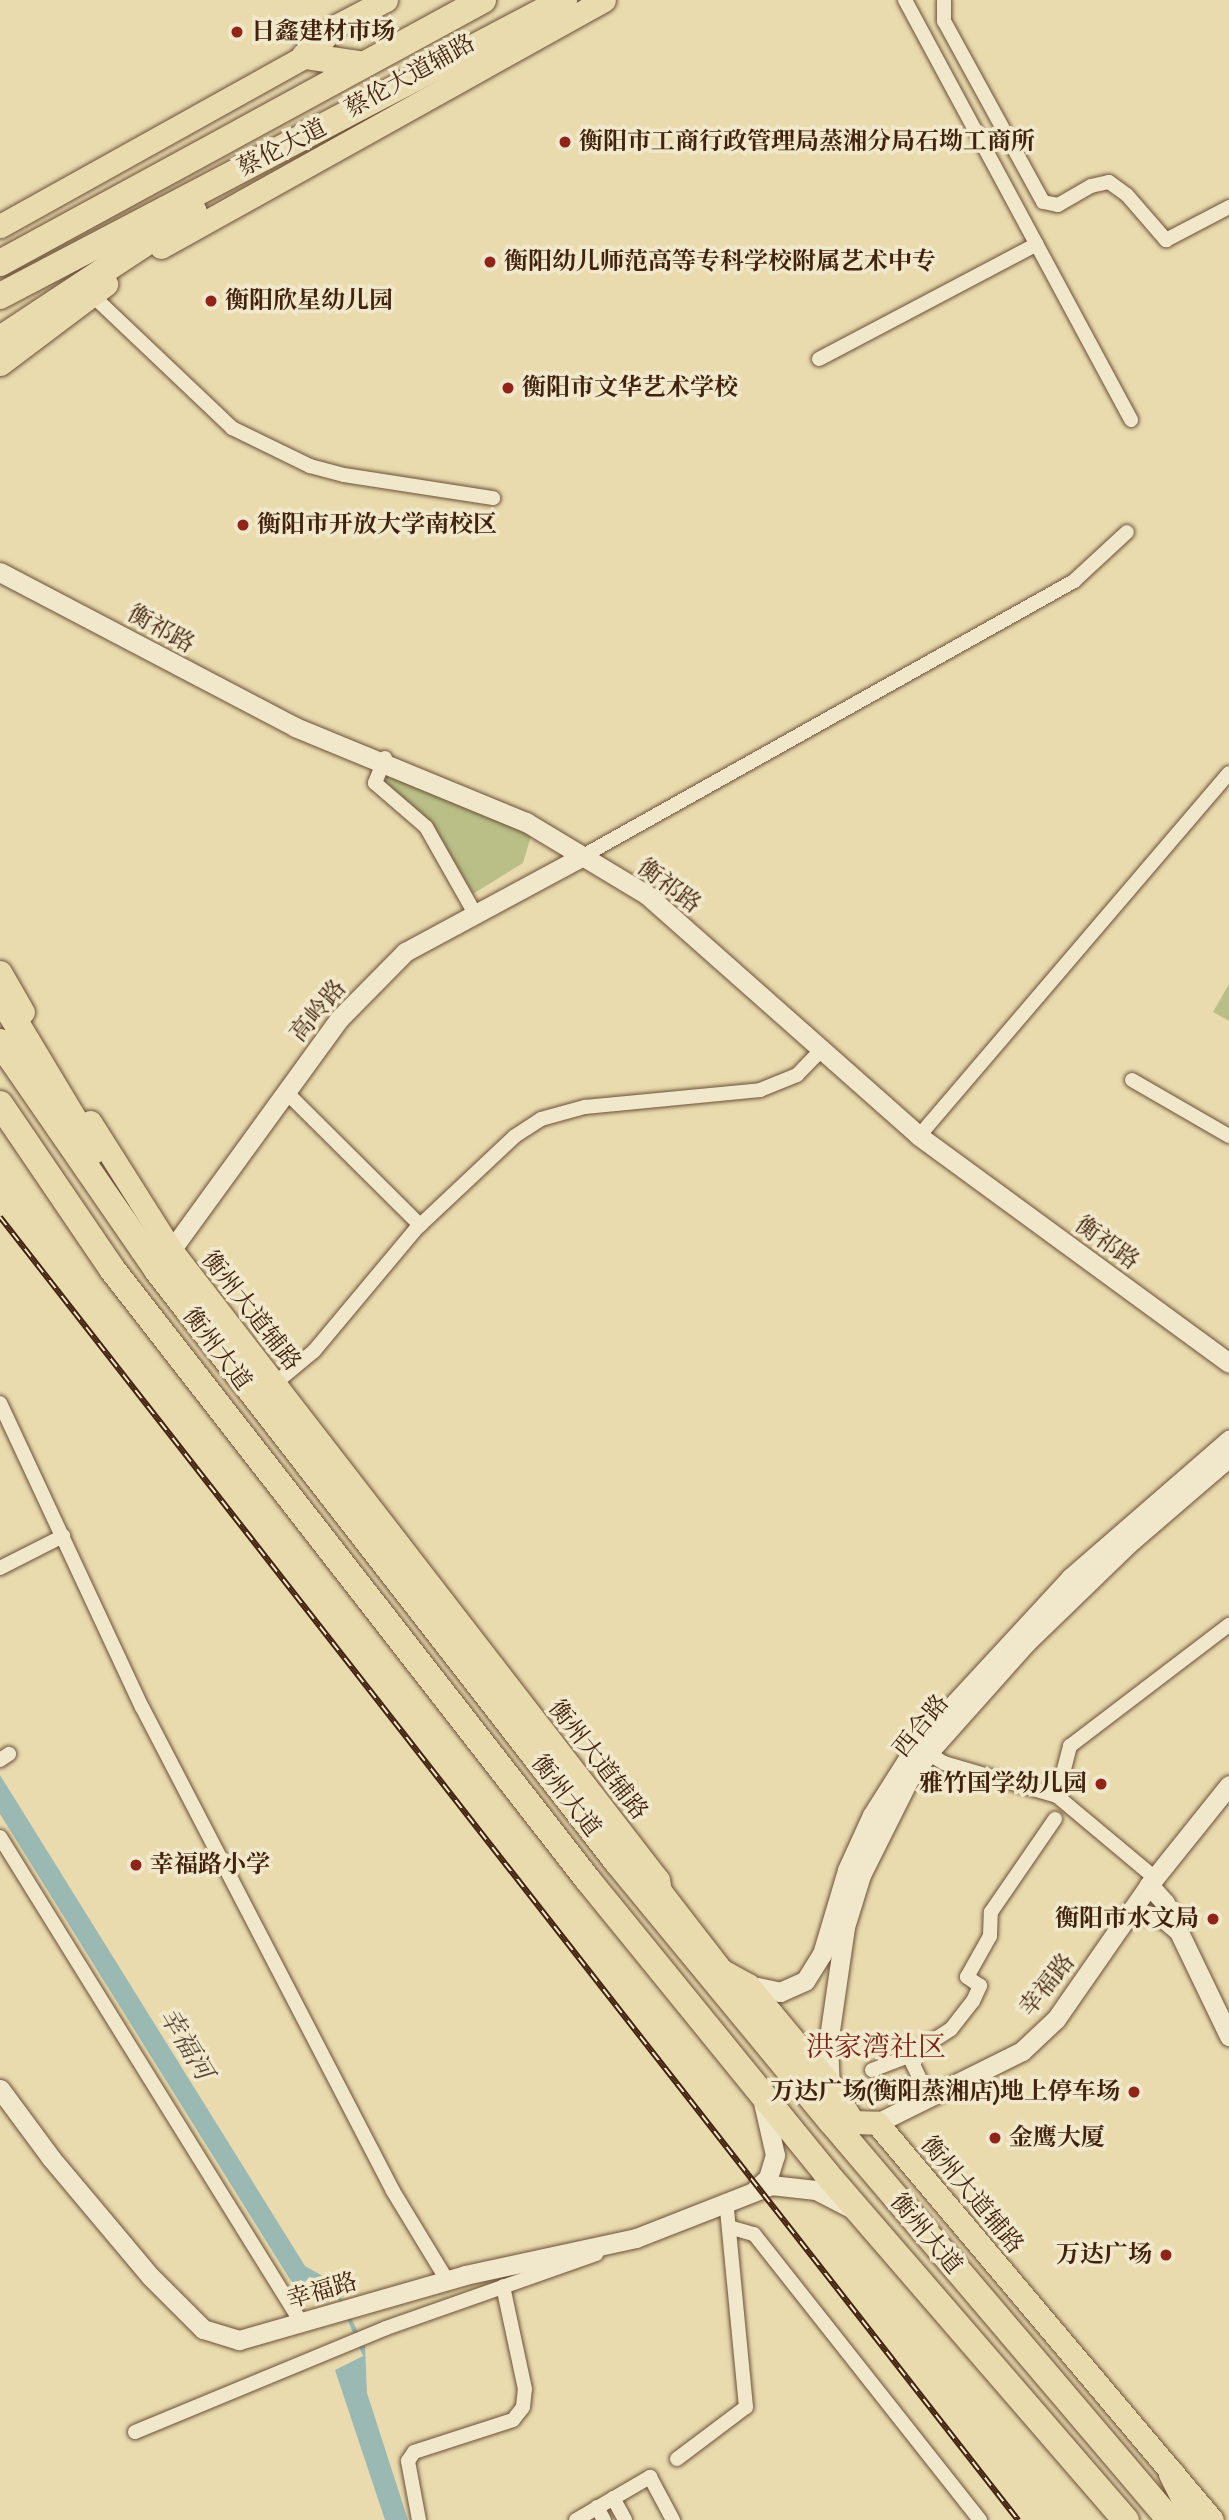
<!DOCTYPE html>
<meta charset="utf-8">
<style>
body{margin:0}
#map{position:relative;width:1229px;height:2520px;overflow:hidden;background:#eadbaf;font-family:"IM FELL Great Primer","Noto Serif SC",serif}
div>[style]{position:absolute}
.green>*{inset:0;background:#babf88}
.water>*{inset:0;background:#9ab9b3}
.roads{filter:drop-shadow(0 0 2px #6b5037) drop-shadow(0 0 2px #6b5037)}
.street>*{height:14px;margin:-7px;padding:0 7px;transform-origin:7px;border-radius:7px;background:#f1e8cb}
.secondary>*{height:19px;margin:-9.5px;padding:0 9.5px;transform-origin:9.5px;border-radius:9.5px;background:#f1e8cb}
.primary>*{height:23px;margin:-11.5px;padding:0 11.5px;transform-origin:11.5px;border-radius:11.5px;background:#eadbaf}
.highway>*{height:26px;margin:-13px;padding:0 13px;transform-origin:13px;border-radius:13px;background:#eadbaf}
.rail>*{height:6px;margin-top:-3px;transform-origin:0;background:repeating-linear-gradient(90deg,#f1e8cb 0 10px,#41220f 0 20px);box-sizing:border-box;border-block:2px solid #41220f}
.dots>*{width:19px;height:19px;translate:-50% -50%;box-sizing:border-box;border:4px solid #f1e8cb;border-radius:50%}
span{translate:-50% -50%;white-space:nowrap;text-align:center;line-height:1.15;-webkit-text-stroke:7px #f1e8cb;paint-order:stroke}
.poi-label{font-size:24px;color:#41220f;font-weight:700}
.left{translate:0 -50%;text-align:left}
.right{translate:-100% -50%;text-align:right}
.street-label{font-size:24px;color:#41220f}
.water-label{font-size:26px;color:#574838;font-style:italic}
.quarter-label{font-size:28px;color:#7a1f14}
</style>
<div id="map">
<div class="green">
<i style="clip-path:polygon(389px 769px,531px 836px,523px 863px,473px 894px,433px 825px,384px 783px)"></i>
<i style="clip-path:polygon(1229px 984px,1229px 1021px,1213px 1012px)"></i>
</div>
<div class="water">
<i style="clip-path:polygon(0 1775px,305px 2266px,323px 2276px,341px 2298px,365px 2346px,367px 2393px,408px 2520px,385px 2520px,335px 2370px,363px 2356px,339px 2300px,305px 2292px,291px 2281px,0 1814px)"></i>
</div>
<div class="roads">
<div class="street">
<i style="left:905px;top:0;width:477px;rotate:61.7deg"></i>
<i style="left:944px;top:0;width:21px;rotate:90deg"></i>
<i style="left:944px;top:21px;width:206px;rotate:61.3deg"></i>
<i style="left:1043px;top:202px;width:15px;rotate:11deg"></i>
<i style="left:1058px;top:205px;width:38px;rotate:-30deg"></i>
<i style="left:1091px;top:186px;width:18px;rotate:-13deg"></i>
<i style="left:1109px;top:182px;width:22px;rotate:36deg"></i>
<i style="left:1127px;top:195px;width:60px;rotate:49.1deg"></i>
<i style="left:1166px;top:240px;width:71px;rotate:-27.6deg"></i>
<i style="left:91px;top:294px;width:195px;rotate:43.5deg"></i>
<i style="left:232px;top:428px;width:87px;rotate:26deg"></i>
<i style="left:310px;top:466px;width:35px;rotate:15deg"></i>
<i style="left:344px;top:475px;width:151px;rotate:8.8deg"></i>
<i style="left:819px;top:359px;width:246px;rotate:-27.8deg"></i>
<i style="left:385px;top:758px;width:27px;rotate:112deg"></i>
<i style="left:375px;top:783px;width:67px;rotate:40.8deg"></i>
<i style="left:426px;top:827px;width:98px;rotate:60.5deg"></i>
<i style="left:583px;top:856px;width:563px;rotate:-29.25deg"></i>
<i style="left:1074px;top:581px;width:72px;rotate:-42.8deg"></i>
<i style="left:1132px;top:1080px;width:112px;rotate:30deg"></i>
<i style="left:286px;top:1092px;width:189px;rotate:44.8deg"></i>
<i style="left:919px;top:1136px;width:477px;rotate:-49.5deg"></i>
<i style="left:274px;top:1384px;width:52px;rotate:-39.5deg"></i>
<i style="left:314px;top:1351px;width:158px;rotate:-50.1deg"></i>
<i style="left:415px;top:1230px;width:137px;rotate:-43.2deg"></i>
<i style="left:515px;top:1136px;width:31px;rotate:-33deg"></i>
<i style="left:541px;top:1119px;width:46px;rotate:-15.3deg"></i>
<i style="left:585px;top:1107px;width:176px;rotate:-5.5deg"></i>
<i style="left:760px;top:1090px;width:40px;rotate:-22deg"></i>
<i style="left:797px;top:1075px;width:36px;rotate:-46deg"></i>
<i style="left:0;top:1403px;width:336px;rotate:65deg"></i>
<i style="left:142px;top:1707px;width:545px;rotate:62.59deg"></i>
<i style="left:393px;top:2191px;width:104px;rotate:58.8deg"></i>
<i style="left:0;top:1568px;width:71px;rotate:-26.9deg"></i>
<i style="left:928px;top:1753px;width:19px;rotate:32deg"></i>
<i style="left:944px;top:1763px;width:118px;rotate:16.3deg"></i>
<i style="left:1057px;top:1796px;width:128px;rotate:39.9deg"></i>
<i style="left:0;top:1760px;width:11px;rotate:-34deg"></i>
<i style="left:1057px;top:1796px;width:52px;rotate:-75.4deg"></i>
<i style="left:1070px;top:1746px;width:200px;rotate:-37.3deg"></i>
<i style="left:0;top:1837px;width:571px;rotate:58.18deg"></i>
<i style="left:872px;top:2070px;width:40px;rotate:-21deg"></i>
<i style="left:929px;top:2098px;width:47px;rotate:-115.5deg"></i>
<i style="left:909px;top:2056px;width:50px;rotate:-32.7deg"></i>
<i style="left:951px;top:2029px;width:36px;rotate:-52deg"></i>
<i style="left:973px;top:2001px;width:17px;rotate:-65deg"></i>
<i style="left:980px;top:1986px;width:16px;rotate:-145deg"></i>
<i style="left:967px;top:1977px;width:47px;rotate:-60.7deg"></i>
<i style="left:990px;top:1936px;width:24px;rotate:-88deg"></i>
<i style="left:991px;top:1912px;width:113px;rotate:-55.5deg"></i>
<i style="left:729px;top:2227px;width:26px;rotate:16deg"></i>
<i style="left:754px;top:2234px;width:365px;rotate:51.7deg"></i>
<i style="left:135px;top:2432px;width:272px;rotate:-22.5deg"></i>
<i style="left:386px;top:2328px;width:223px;rotate:-19.4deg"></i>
<i style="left:677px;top:2459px;width:86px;rotate:-37deg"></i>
<i style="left:746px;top:2407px;width:207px;rotate:-95.5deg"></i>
<i style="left:613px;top:2498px;width:25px;rotate:61deg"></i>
<i style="left:597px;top:2507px;width:15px;rotate:62deg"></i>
<i style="left:419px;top:2520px;width:60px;rotate:-100.6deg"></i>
<i style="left:408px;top:2461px;width:11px;rotate:-56deg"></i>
<i style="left:414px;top:2452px;width:104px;rotate:-17.9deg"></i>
<i style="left:513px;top:2420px;width:16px;rotate:-52deg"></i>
<i style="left:523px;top:2407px;width:18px;rotate:-84deg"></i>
<i style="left:525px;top:2389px;width:105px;rotate:-102.1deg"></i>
<i style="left:576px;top:2520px;width:86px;rotate:-30.2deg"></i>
<i style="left:650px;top:2477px;width:49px;rotate:61.9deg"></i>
</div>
<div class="secondary">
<i style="left:0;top:572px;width:333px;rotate:27.7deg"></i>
<i style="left:295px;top:727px;width:250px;rotate:22.4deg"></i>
<i style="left:526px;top:822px;width:141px;rotate:31.1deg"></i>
<i style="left:647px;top:895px;width:363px;rotate:41.5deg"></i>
<i style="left:919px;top:1136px;width:384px;rotate:36.2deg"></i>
<i style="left:164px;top:1260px;width:298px;rotate:-54deg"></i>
<i style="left:339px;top:1019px;width:94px;rotate:-45.4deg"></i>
<i style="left:405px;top:952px;width:202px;rotate:-28.3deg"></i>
<i style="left:1149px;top:1885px;width:24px;rotate:48deg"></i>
<i style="left:1165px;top:1903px;width:148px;rotate:64.3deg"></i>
<i style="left:1137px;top:1913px;width:26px;rotate:11deg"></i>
<i style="left:1163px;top:1918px;width:17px;rotate:40deg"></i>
<i style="left:748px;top:1985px;width:33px;rotate:12deg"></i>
<i style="left:780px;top:1992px;width:27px;rotate:-24deg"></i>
<i style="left:805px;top:1981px;width:32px;rotate:-58deg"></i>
<i style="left:822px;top:1954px;width:88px;rotate:-73.4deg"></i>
<i style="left:847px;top:1870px;width:60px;rotate:-65.6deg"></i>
<i style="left:872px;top:1815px;width:84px;rotate:-57.6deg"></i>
<i style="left:917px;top:1744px;width:226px;rotate:-47.3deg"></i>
<i style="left:1070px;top:1578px;width:211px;rotate:-41deg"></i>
<i style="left:0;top:2089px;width:86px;rotate:53.5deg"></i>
<i style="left:51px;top:2158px;width:155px;rotate:50deg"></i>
<i style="left:151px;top:2277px;width:74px;rotate:45deg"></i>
<i style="left:203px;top:2329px;width:38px;rotate:17deg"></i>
<i style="left:239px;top:2340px;width:235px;rotate:-16deg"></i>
<i style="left:465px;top:2275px;width:175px;rotate:-12.2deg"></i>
<i style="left:636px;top:2238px;width:145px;rotate:-21.4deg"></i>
<i style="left:771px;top:2185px;width:45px;rotate:6.3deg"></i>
<i style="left:816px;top:2190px;width:42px;rotate:27.2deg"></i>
<i style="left:830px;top:2089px;width:45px;rotate:-92.5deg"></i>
<i style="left:828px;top:2044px;width:118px;rotate:-81.7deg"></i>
<i style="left:845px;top:1927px;width:54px;rotate:-72.9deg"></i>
<i style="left:861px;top:1875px;width:105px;rotate:-63.4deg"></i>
<i style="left:908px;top:1781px;width:34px;rotate:-54deg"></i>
<i style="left:928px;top:1753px;width:147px;rotate:-48.3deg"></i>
<i style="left:1026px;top:1643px;width:142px;rotate:-44.1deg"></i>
<i style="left:1128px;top:1544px;width:133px;rotate:-40.7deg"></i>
<i style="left:877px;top:2123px;width:162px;rotate:-26.4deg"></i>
<i style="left:1022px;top:2051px;width:47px;rotate:-43.3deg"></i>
<i style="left:1056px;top:2019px;width:163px;rotate:-55.2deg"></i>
<i style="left:1149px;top:1885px;width:128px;rotate:-51.3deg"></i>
<i style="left:756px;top:2189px;width:16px;rotate:-43deg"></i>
<i style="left:768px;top:2178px;width:24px;rotate:-73deg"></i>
<i style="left:775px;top:2155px;width:54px;rotate:-102.8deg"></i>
</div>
<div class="primary">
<i style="left:0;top:226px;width:349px;rotate:-29.1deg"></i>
<i style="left:305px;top:56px;width:45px;rotate:-43.2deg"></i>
<i style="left:338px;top:25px;width:54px;rotate:-27.5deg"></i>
<i style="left:161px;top:247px;width:507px;rotate:-29.14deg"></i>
<i style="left:0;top:364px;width:133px;rotate:-37deg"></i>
<i style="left:0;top:972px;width:46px;rotate:60.1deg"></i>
<i style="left:90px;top:1122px;width:151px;rotate:57.7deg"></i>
<i style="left:171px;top:1250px;width:796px;rotate:52.3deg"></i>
<i style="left:658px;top:1880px;width:11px;rotate:80deg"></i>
<i style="left:660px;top:1891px;width:100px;rotate:52.3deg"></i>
<i style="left:721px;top:1970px;width:31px;rotate:29deg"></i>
<i style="left:748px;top:1985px;width:127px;rotate:50.4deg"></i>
<i style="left:829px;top:2083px;width:46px;rotate:58.4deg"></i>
<i style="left:853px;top:2122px;width:24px;rotate:2deg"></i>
<i style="left:877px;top:2123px;width:519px;rotate:49.84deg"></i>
</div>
<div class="highway">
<i style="left:594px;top:4px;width:6px;rotate:-39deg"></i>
<i style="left:305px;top:56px;width:55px;rotate:8.4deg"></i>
<i style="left:0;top:263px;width:550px;rotate:-28.57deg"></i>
<i style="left:0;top:296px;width:637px;rotate:-27.69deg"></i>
<i style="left:0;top:339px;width:232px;rotate:-33.4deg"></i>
<i style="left:0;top:996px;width:181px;rotate:59deg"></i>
<i style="left:0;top:1042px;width:277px;rotate:55.4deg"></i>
<i style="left:157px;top:1270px;width:751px;rotate:52.14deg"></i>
<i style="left:618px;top:1863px;width:335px;rotate:50.5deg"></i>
<i style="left:831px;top:2121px;width:524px;rotate:49.65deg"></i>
<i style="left:0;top:1104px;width:199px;rotate:55.8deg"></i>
<i style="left:112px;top:1269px;width:775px;rotate:52.08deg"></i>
<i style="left:588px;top:1880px;width:377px;rotate:50.9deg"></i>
<i style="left:826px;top:2173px;width:459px;rotate:49.2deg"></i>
<i style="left:1172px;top:2474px;width:51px;rotate:63.4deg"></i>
</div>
</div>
<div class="rail">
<i style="left:0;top:1217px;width:1654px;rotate:52deg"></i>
</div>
<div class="dots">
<i style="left:237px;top:32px;background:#8f2418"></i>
<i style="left:565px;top:142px;background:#8f2418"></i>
<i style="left:490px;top:262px;background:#8f2418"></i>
<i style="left:211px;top:301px;background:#8f2418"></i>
<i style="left:508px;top:388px;background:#8f2418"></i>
<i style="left:243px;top:525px;background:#8f2418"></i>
<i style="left:1101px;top:1784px;background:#8f2418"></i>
<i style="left:136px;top:1865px;background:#8f2418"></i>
<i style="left:1213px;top:1919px;background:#8f2418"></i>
<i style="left:1134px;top:2092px;background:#8f2418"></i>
<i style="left:995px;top:2138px;background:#8f2418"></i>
<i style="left:1166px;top:2255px;background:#8f2418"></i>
</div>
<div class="poi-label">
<span class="left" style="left:251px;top:32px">日鑫建材市场</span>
<span class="left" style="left:579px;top:142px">衡阳市工商行政管理局蒸湘分局石坳工商所</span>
<span class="left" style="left:504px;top:262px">衡阳幼儿师范高等专科学校附属艺术中专</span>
<span class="left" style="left:225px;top:301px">衡阳欣星幼儿园</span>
<span class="left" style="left:522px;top:388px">衡阳市文华艺术学校</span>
<span class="left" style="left:257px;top:525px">衡阳市开放大学南校区</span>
<span class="right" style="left:1087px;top:1784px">雅竹国学幼儿园</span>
<span class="left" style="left:150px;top:1865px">幸福路小学</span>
<span class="right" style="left:1199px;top:1919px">衡阳市水文局</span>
<span class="right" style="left:1120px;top:2092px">万达广场(衡阳蒸湘店)地上停车场</span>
<span class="left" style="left:1009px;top:2138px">金鹰大厦</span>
<span class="right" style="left:1152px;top:2255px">万达广场</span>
</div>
<div class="street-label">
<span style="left:410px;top:76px;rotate:-29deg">蔡伦大道辅路</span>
<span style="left:282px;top:148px;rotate:-27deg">蔡伦大道</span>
<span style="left:161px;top:629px;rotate:29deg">衡祁路</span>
<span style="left:669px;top:886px;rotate:37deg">衡祁路</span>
<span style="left:318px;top:1011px;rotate:-50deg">高岭路</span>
<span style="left:1107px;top:1243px;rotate:36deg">衡祁路</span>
<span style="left:251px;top:1311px;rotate:52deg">衡州大道辅路</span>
<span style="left:217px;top:1349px;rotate:53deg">衡州大道</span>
<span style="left:921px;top:1726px;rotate:-51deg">西合路</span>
<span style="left:598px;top:1760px;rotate:52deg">衡州大道辅路</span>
<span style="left:566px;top:1796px;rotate:52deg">衡州大道</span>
<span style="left:1047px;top:1985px;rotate:-51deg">幸福路</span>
<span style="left:972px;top:2195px;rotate:50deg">衡州大道辅路</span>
<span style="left:926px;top:2234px;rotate:50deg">衡州大道</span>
<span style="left:322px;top:2291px;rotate:-16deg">幸福路</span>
</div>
<div class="water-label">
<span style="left:186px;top:2044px;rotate:59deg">幸福河</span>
</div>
<div class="quarter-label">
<span style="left:876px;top:2047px">洪家湾社区</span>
</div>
</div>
